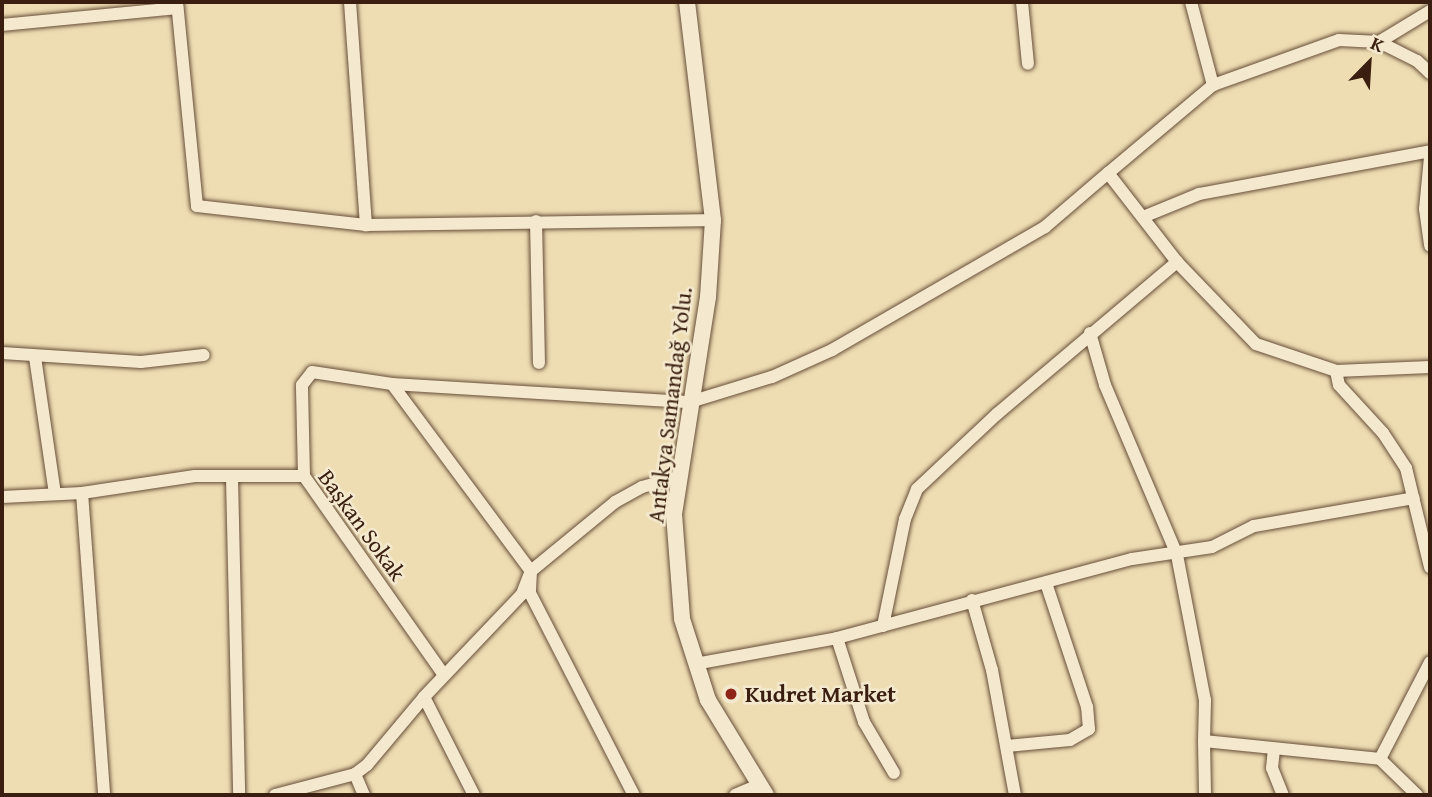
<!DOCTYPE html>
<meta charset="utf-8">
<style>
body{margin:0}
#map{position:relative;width:1432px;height:797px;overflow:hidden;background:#eeddb3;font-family:"Gentium Book Plus",serif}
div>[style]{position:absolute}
.roads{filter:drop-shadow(0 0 2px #674e39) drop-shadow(0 0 2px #674e39)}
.minor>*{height:12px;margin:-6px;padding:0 6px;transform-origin:6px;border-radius:6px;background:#f4e9ce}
.tertiary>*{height:16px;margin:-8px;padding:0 8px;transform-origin:8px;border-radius:8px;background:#f4e9ce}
.dots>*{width:19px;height:19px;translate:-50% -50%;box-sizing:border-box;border:4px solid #f4e9ce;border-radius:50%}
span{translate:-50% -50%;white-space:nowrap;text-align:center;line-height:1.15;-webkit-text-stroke:5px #f4e9ce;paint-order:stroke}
.street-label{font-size:23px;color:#3a1f10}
.poi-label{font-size:23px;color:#3a1f10;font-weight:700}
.left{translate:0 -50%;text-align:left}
.frame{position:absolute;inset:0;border:4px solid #3a1f10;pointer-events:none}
.north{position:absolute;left:1334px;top:28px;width:70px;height:70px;-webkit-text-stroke:5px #f4e9ce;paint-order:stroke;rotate:24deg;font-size:19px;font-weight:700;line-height:28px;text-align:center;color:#3a1f10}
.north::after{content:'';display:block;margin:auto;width:24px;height:32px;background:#3a1f10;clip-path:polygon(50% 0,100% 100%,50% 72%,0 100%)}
</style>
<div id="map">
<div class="roads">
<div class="minor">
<i style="left:177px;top:2px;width:205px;rotate:84.4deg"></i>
<i style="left:197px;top:206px;width:170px;rotate:6.4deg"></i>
<i style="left:366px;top:225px;width:347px;rotate:-0.8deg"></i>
<i style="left:350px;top:2px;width:224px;rotate:85.9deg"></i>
<i style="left:1022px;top:2px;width:62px;rotate:84.5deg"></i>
<i style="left:1191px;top:2px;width:86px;rotate:75.2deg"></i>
<i style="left:2px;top:25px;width:176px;rotate:-5.5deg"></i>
<i style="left:1379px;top:42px;width:60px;rotate:-31.3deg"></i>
<i style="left:1430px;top:73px;width:18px;rotate:-137deg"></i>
<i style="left:1417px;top:61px;width:42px;rotate:-153.4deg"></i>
<i style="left:1379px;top:42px;width:40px;rotate:-177.1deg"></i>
<i style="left:1339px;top:40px;width:134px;rotate:160.3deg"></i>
<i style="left:1213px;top:85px;width:137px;rotate:140deg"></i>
<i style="left:1108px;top:173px;width:113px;rotate:52.2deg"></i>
<i style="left:1177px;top:262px;width:114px;rotate:46.1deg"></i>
<i style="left:1256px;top:344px;width:84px;rotate:18.6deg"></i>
<i style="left:1336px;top:371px;width:94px;rotate:-2.4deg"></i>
<i style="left:1430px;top:157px;width:52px;rotate:95.5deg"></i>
<i style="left:1425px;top:209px;width:37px;rotate:82deg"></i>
<i style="left:1143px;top:217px;width:61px;rotate:-22.3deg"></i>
<i style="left:1199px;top:194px;width:235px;rotate:-10.5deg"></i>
<i style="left:536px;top:221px;width:142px;rotate:88.8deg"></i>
<i style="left:1090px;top:333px;width:54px;rotate:73.9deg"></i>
<i style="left:1105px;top:385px;width:185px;rotate:67deg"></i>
<i style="left:1177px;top:555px;width:148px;rotate:79.1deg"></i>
<i style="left:1205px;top:700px;width:41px;rotate:91.4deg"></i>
<i style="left:1204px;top:741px;width:177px;rotate:5.8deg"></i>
<i style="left:1380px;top:759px;width:52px;rotate:44.2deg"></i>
<i style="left:2px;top:353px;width:139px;rotate:3.7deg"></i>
<i style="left:141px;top:362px;width:63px;rotate:-6.3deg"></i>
<i style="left:35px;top:357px;width:138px;rotate:81.7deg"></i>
<i style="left:1336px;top:371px;width:14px;rotate:78deg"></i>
<i style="left:1339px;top:385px;width:65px;rotate:47.5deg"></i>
<i style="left:1383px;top:433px;width:42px;rotate:56.7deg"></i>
<i style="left:1406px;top:468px;width:102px;rotate:76.4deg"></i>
<i style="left:392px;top:384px;width:233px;rotate:53.4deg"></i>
<i style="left:531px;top:571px;width:22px;rotate:93deg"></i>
<i style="left:530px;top:593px;width:227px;rotate:62.8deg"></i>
<i style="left:304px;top:476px;width:91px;rotate:-91.3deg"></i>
<i style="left:302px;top:385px;width:16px;rotate:-52deg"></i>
<i style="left:312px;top:372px;width:81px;rotate:8.5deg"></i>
<i style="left:392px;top:384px;width:299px;rotate:3.5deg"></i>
<i style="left:690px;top:402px;width:86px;rotate:-17deg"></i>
<i style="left:772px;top:377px;width:66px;rotate:-24.2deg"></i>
<i style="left:832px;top:350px;width:246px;rotate:-30deg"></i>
<i style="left:1045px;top:227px;width:83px;rotate:-40.6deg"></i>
<i style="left:304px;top:476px;width:243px;rotate:54.9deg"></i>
<i style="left:232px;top:478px;width:317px;rotate:88.7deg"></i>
<i style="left:82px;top:493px;width:114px;rotate:-8.6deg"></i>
<i style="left:195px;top:476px;width:109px"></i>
<i style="left:2px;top:497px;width:80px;rotate:-2.9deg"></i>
<i style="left:82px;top:493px;width:303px;rotate:85.8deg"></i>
<i style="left:972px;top:600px;width:73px;rotate:74.1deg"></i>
<i style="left:992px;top:670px;width:127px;rotate:79.6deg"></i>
<i style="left:883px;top:626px;width:109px;rotate:-78.4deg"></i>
<i style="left:905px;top:519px;width:32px;rotate:-68deg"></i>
<i style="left:917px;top:489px;width:110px;rotate:-43.2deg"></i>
<i style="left:997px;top:414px;width:236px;rotate:-40.2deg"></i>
<i style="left:837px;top:638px;width:88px;rotate:72.2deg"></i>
<i style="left:864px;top:722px;width:59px;rotate:59.5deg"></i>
<i style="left:700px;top:663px;width:139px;rotate:-10.3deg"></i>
<i style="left:837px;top:638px;width:305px;rotate:-15deg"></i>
<i style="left:1132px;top:559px;width:81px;rotate:-8.5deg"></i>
<i style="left:1212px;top:547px;width:47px;rotate:-26.6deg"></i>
<i style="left:1254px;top:526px;width:162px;rotate:-9.9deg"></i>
<i style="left:424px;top:697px;width:110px;rotate:63deg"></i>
<i style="left:1204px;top:741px;width:54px;rotate:88.9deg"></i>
<i style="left:1007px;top:746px;width:63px;rotate:-5.4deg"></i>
<i style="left:1070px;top:740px;width:22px;rotate:-30deg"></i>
<i style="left:1089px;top:729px;width:22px;rotate:-95deg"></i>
<i style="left:1087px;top:707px;width:131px;rotate:-108.3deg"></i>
<i style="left:1274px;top:749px;width:19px;rotate:96deg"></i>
<i style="left:1272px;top:768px;width:29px;rotate:68deg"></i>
<i style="left:1380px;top:759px;width:109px;rotate:-62.7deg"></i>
<i style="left:355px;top:774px;width:23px;rotate:67deg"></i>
<i style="left:275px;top:795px;width:83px;rotate:-14.7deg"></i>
<i style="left:355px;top:774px;width:15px;rotate:-37deg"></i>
<i style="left:367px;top:765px;width:89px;rotate:-50deg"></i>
<i style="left:424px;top:697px;width:142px;rotate:-46.4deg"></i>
<i style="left:522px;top:594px;width:25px;rotate:-69deg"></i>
<i style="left:531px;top:571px;width:109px;rotate:-39.4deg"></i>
<i style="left:615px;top:502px;width:31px;rotate:-29deg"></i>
<i style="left:642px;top:487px;width:39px;rotate:-15deg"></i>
<i style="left:735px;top:795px;width:26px;rotate:-23deg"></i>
</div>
<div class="tertiary">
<i style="left:687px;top:2px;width:220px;rotate:83.2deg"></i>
<i style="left:713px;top:220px;width:77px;rotate:93.7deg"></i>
<i style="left:708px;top:297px;width:220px;rotate:98.9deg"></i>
<i style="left:674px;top:514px;width:105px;rotate:85.6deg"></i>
<i style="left:682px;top:619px;width:85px;rotate:72.2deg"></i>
<i style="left:708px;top:700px;width:111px;rotate:58.6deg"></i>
</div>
</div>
<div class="dots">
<i style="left:731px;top:694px;background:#8f2418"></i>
</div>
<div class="street-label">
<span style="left:670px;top:405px;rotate:-83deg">Antakya Samandağ Yolu.</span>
<span style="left:362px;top:525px;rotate:54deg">Başkan Sokak</span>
</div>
<div class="poi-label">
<span class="left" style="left:745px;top:694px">Kudret Market</span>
</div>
<div class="frame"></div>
<div class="north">K</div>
</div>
